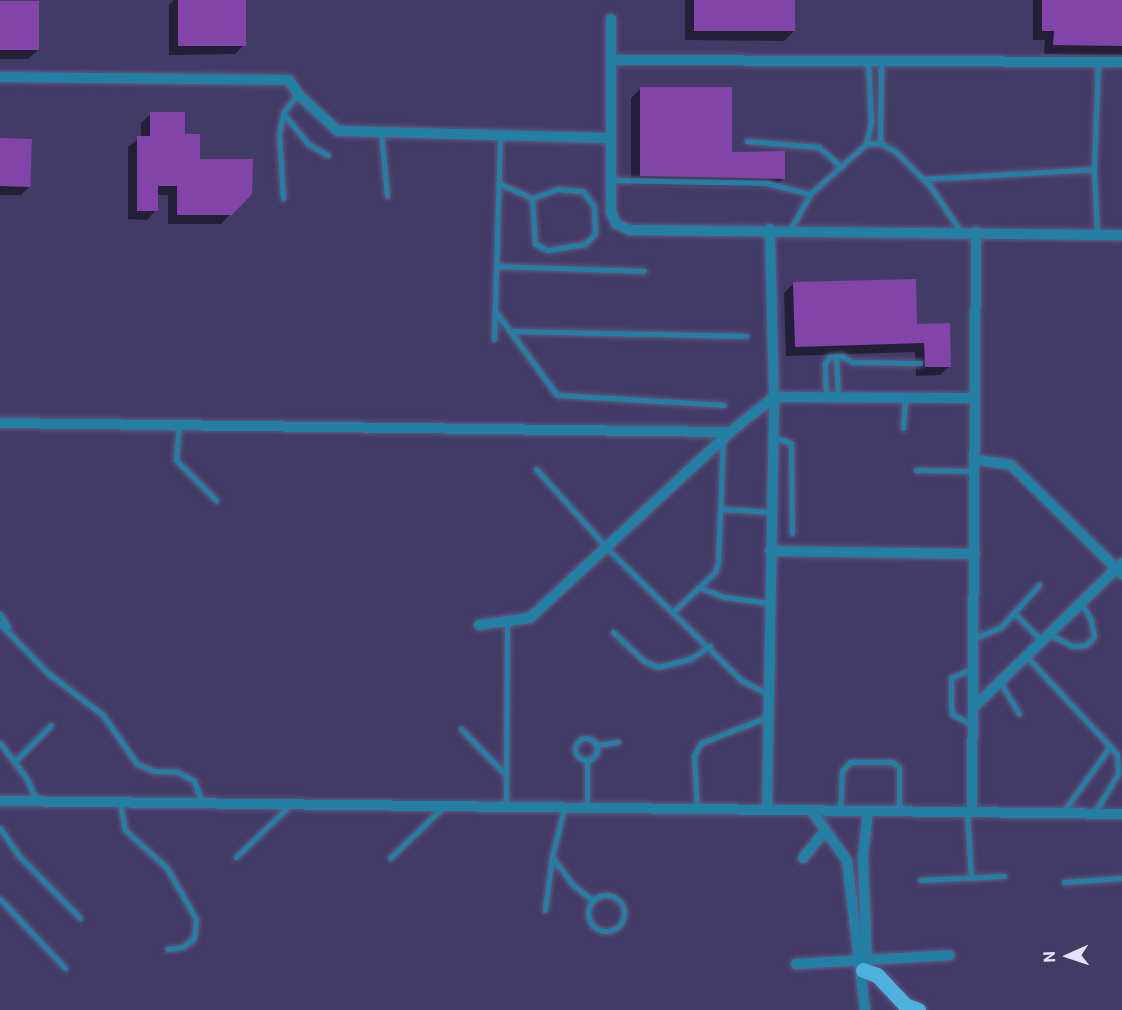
<!DOCTYPE html>
<style>
body{margin:0}
#map{position:relative;width:1122px;height:1010px;overflow:hidden;background:#423b66;font-family:Roboto,sans-serif}
div>[style]{position:absolute}
.shadow>*{inset:0;background:#0007}
.building>*{inset:0;background:#8344a9;transform-origin:0 0}
.roads{filter:drop-shadow(0 0 2px #5f5981) drop-shadow(0 0 2px #5f5981)}
.service>*{height:5px;margin:-2.5px;padding:0 2.5px;transform-origin:2.5px;border-radius:2.5px;background:#247fa4}
.service>.ring{margin:-2.5px;padding:0;box-sizing:content-box;background:none;border:5px solid #247fa4;border-radius:50%}
.minor>*{height:10px;margin:-5px;padding:0 5px;transform-origin:5px;border-radius:5px;background:#247fa4}
.primary>*{height:15px;margin:-7.5px;padding:0 7.5px;transform-origin:7.5px;border-radius:7.5px;background:#4db2df}
span{translate:-50% -50%;white-space:nowrap;text-align:center;line-height:1.15;-webkit-text-stroke:4.5px #423b66;paint-order:stroke}
.north{position:absolute;left:1038px;top:926px;width:60px;height:60px;-webkit-text-stroke:4px #423b66;paint-order:stroke;rotate:267deg;font-size:16px;font-weight:700;line-height:24px;text-align:center;color:#e4e2fc}
.north::after{content:'';display:block;margin:auto;width:21px;height:27px;background:#e4e2fc;clip-path:polygon(50% 0,100% 100%,50% 72%,0 100%)}
</style>
<div id="map">
<div class="shadow">
<i style="clip-path:polygon(174px 0,244px 0,245px 44px,235px 54px,169px 55px,169px 5px)"></i>
<i style="clip-path:polygon(685px 0,794px 0,794px 31px,784px 41px,685px 40px)"></i>
<i style="clip-path:polygon(1033px 0,1122px 0,1122px 55px,1044px 54px,1045px 40px,1033px 40px)"></i>
<i style="clip-path:polygon(0 2px,38px 50px,28px 59px,0 59px)"></i>
<i style="clip-path:polygon(640px 89px,731px 153px,783px 178px,774px 188px,631px 185px,631px 98px)"></i>
<i style="clip-path:polygon(151px 114px,184px 136px,199px 160px,251px 193px,221px 224px,168px 224px,168px 195px,157px 195px,156px 210px,147px 220px,128px 219px,128px 147px,141px 137px,141px 123px)"></i>
<i style="clip-path:polygon(0 140px,30px 186px,21px 195px,0 195px)"></i>
<i style="clip-path:polygon(794px 283px,915px 326px,950px 366px,940px 375px,916px 376px,915px 352px,786px 356px,784px 293px)"></i>
</div>
<div class="building">
<i style="left:178px;top:0;width:68px;height:46px"></i>
<i style="left:694px;top:0;width:101px;height:31px"></i>
<i style="clip-path:polygon(1042px 0,1122px 0,1122px 46px,1053px 45px,1054px 31px,1042px 31px)"></i>
<i style="left:0;top:1px;width:39px;height:49px"></i>
<i style="clip-path:polygon(640px 87px,732px 87px,732px 152px,785px 151px,785px 179px,640px 176px)"></i>
<i style="clip-path:polygon(150px 112px,185px 112px,185px 134px,200px 134px,200px 159px,253px 159px,252px 194px,232px 215px,177px 215px,177px 186px,158px 186px,158px 211px,137px 211px,137px 136px,150px 136px)"></i>
<i style="left:0;top:138px;width:32px;height:48px;rotate:2deg"></i>
<i style="clip-path:polygon(916px 279px,917px 324px,950px 323px,951px 367px,925px 367px,924px 343px,795px 347px,793px 282px)"></i>
</div>
<div class="roads">
<div class="service">
<i style="left:283px;top:113px;width:40px;rotate:51deg"></i>
<i style="left:308px;top:144px;width:23px;rotate:29deg"></i>
<i style="left:381px;top:132px;width:64px;rotate:84.6deg"></i>
<i style="left:747px;top:141px;width:72px;rotate:4.8deg"></i>
<i style="left:819px;top:147px;width:30px;rotate:42deg"></i>
<i style="left:880px;top:143px;width:82px;rotate:-89.3deg"></i>
<i style="left:866px;top:144px;width:23px;rotate:-77deg"></i>
<i style="left:871px;top:122px;width:60px;rotate:-92.9deg"></i>
<i style="left:923px;top:179px;width:171px;rotate:-3.3deg"></i>
<i style="left:610px;top:180px;width:156px;rotate:1.1deg"></i>
<i style="left:766px;top:183px;width:45px;rotate:14deg"></i>
<i style="left:498px;top:183px;width:37px;rotate:24deg"></i>
<i style="left:558px;top:189px;width:25px;rotate:5deg"></i>
<i style="left:583px;top:191px;width:19px;rotate:55deg"></i>
<i style="left:594px;top:207px;width:27px;rotate:88deg"></i>
<i style="left:595px;top:234px;width:14px;rotate:135deg"></i>
<i style="left:585px;top:244px;width:38px;rotate:171deg"></i>
<i style="left:547px;top:250px;width:13px;rotate:-153deg"></i>
<i style="left:535px;top:244px;width:46px;rotate:-93.7deg"></i>
<i style="left:532px;top:198px;width:28px;rotate:-19deg"></i>
<i style="left:283px;top:198px;width:64px;rotate:-93.6deg"></i>
<i style="left:279px;top:134px;width:21px;rotate:-79deg"></i>
<i style="left:283px;top:113px;width:24px;rotate:-52deg"></i>
<i style="left:790px;top:230px;width:41px;rotate:-60.9deg"></i>
<i style="left:810px;top:194px;width:75px;rotate:-41.8deg"></i>
<i style="left:866px;top:144px;width:14px;rotate:-4deg"></i>
<i style="left:880px;top:143px;width:18px;rotate:29deg"></i>
<i style="left:896px;top:152px;width:48px;rotate:45deg"></i>
<i style="left:930px;top:186px;width:55px;rotate:56deg"></i>
<i style="left:1097px;top:234px;width:65px;rotate:-92.6deg"></i>
<i style="left:1094px;top:169px;width:107px;rotate:-87.9deg"></i>
<i style="left:496px;top:266px;width:148px;rotate:1.9deg"></i>
<i style="left:495px;top:311px;width:104px;rotate:53.6deg"></i>
<i style="left:557px;top:395px;width:167px;rotate:3.4deg"></i>
<i style="left:510px;top:331px;width:236px;rotate:1.2deg"></i>
<i style="left:494px;top:339px;width:203px;rotate:-88.3deg"></i>
<i style="left:836px;top:356px;width:41px;rotate:87.2deg"></i>
<i style="left:826px;top:397px;width:34px;rotate:-92deg"></i>
<i style="left:825px;top:363px;width:7px;rotate:-56deg"></i>
<i style="left:829px;top:357px;width:13px;rotate:-4deg"></i>
<i style="left:842px;top:356px;width:12px;rotate:31deg"></i>
<i style="left:852px;top:362px;width:68px;rotate:0.8deg"></i>
<i style="left:179px;top:425px;width:35px;rotate:95deg"></i>
<i style="left:176px;top:460px;width:57px;rotate:45deg"></i>
<i style="left:903px;top:428px;width:30px;rotate:-86deg"></i>
<i style="left:773px;top:437px;width:19px;rotate:18deg"></i>
<i style="left:791px;top:443px;width:90px;rotate:89.4deg"></i>
<i style="left:536px;top:469px;width:108px;rotate:48deg"></i>
<i style="left:608px;top:549px;width:187px;rotate:44.6deg"></i>
<i style="left:741px;top:680px;width:30px;rotate:28deg"></i>
<i style="left:916px;top:470px;width:59px;rotate:1deg"></i>
<i style="left:722px;top:509px;width:49px;rotate:3.5deg"></i>
<i style="left:698px;top:587px;width:28px;rotate:21deg"></i>
<i style="left:724px;top:597px;width:45px;rotate:7.6deg"></i>
<i style="left:674px;top:611px;width:57px;rotate:-43.6deg"></i>
<i style="left:715px;top:572px;width:10px;rotate:-73deg"></i>
<i style="left:718px;top:562px;width:123px;rotate:-87.7deg"></i>
<i style="left:1014px;top:613px;width:38px;rotate:45deg"></i>
<i style="left:0;top:614px;width:15px;rotate:58deg"></i>
<i style="left:0;top:624px;width:70px;rotate:45.6deg"></i>
<i style="left:49px;top:674px;width:68px;rotate:37.2deg"></i>
<i style="left:103px;top:715px;width:60px;rotate:55.2deg"></i>
<i style="left:137px;top:764px;width:18px;rotate:22deg"></i>
<i style="left:154px;top:771px;width:24px;rotate:2deg"></i>
<i style="left:178px;top:772px;width:18px;rotate:29deg"></i>
<i style="left:194px;top:781px;width:22px;rotate:69deg"></i>
<i style="left:613px;top:632px;width:42px;rotate:43.1deg"></i>
<i style="left:644px;top:661px;width:15px;rotate:23deg"></i>
<i style="left:658px;top:667px;width:33px;rotate:-14deg"></i>
<i style="left:690px;top:659px;width:24px;rotate:-33deg"></i>
<i style="left:1048px;top:634px;width:28px;rotate:26deg"></i>
<i style="left:1073px;top:646px;width:13px;rotate:-4deg"></i>
<i style="left:1086px;top:645px;width:11px;rotate:-45deg"></i>
<i style="left:1094px;top:637px;width:17px;rotate:-100deg"></i>
<i style="left:1091px;top:620px;width:21px;rotate:-119deg"></i>
<i style="left:975px;top:638px;width:28px;rotate:-23deg"></i>
<i style="left:1001px;top:627px;width:57px;rotate:-47.9deg"></i>
<i style="left:1026px;top:656px;width:134px;rotate:47.1deg"></i>
<i style="left:1117px;top:754px;width:20px;rotate:87deg"></i>
<i style="left:1118px;top:774px;width:46px;rotate:121.6deg"></i>
<i style="left:973px;top:668px;width:24px;rotate:156deg"></i>
<i style="left:951px;top:678px;width:27px;rotate:90deg"></i>
<i style="left:951px;top:705px;width:9px;rotate:84deg"></i>
<i style="left:952px;top:714px;width:24px;rotate:28deg"></i>
<i style="left:1000px;top:682px;width:37px;rotate:59deg"></i>
<i style="left:461px;top:729px;width:64px;rotate:45.6deg"></i>
<i class="ring" style="left:575px;top:738px;width:17px;height:17px"></i>
<i style="left:0;top:743px;width:45px;rotate:53.1deg"></i>
<i style="left:27px;top:779px;width:23px;rotate:67deg"></i>
<i style="left:598px;top:745px;width:20px;rotate:-9deg"></i>
<i style="left:587px;top:761px;width:47px;rotate:90deg"></i>
<i style="left:14px;top:762px;width:52px;rotate:-45deg"></i>
<i style="left:120px;top:803px;width:27px;rotate:80deg"></i>
<i style="left:125px;top:830px;width:57px;rotate:42.1deg"></i>
<i style="left:167px;top:868px;width:59px;rotate:60.4deg"></i>
<i style="left:196px;top:919px;width:19px;rotate:96deg"></i>
<i style="left:194px;top:938px;width:14px;rotate:141deg"></i>
<i style="left:183px;top:947px;width:16px;rotate:173deg"></i>
<i style="left:506px;top:807px;width:183px;rotate:-89.7deg"></i>
<i style="left:564px;top:808px;width:50px;rotate:103.8deg"></i>
<i style="left:552px;top:857px;width:35px;rotate:53deg"></i>
<i style="left:573px;top:885px;width:24px;rotate:38deg"></i>
<i style="left:697px;top:809px;width:53px;rotate:-93.2deg"></i>
<i style="left:694px;top:756px;width:15px;rotate:-62deg"></i>
<i style="left:701px;top:743px;width:71px;rotate:-21.5deg"></i>
<i style="left:840px;top:812px;width:41px;rotate:-87.2deg"></i>
<i style="left:842px;top:771px;width:12px;rotate:-48deg"></i>
<i style="left:850px;top:762px;width:42px"></i>
<i style="left:892px;top:762px;width:9px;rotate:36deg"></i>
<i style="left:899px;top:767px;width:44px;rotate:90deg"></i>
<i style="left:967px;top:812px;width:65px;rotate:86.5deg"></i>
<i style="left:1063px;top:812px;width:79px;rotate:-54.3deg"></i>
<i style="left:0;top:828px;width:34px;rotate:56deg"></i>
<i style="left:19px;top:856px;width:87px;rotate:45.5deg"></i>
<i style="left:236px;top:857px;width:74px;rotate:-43.9deg"></i>
<i style="left:390px;top:858px;width:72px;rotate:-43.9deg"></i>
<i style="left:920px;top:880px;width:84px;rotate:-2.7deg"></i>
<i style="left:1064px;top:882px;width:58px;rotate:-3.9deg"></i>
<i class="ring" style="left:588px;top:895px;width:31px;height:31px"></i>
<i style="left:0;top:899px;width:95px;rotate:46.7deg"></i>
<i style="left:545px;top:910px;width:53px;rotate:-82.5deg"></i>
</div>
<div class="minor">
<i style="left:611px;top:19px;width:193px;rotate:90deg"></i>
<i style="left:611px;top:212px;width:13px;rotate:67deg"></i>
<i style="left:616px;top:224px;width:15px;rotate:23deg"></i>
<i style="left:630px;top:230px;width:492px;rotate:0.6deg"></i>
<i style="left:611px;top:60px;width:511px;rotate:0.22deg"></i>
<i style="left:0;top:77px;width:289px;rotate:0.6deg"></i>
<i style="left:289px;top:80px;width:17px;rotate:57deg"></i>
<i style="left:298px;top:94px;width:54px;rotate:42.8deg"></i>
<i style="left:338px;top:131px;width:271px;rotate:1.5deg"></i>
<i style="left:0;top:423px;width:730px;rotate:0.71deg"></i>
<i style="left:977px;top:460px;width:34px;rotate:8deg"></i>
<i style="left:1011px;top:465px;width:156px;rotate:44.5deg"></i>
<i style="left:770px;top:551px;width:205px;rotate:0.8deg"></i>
<i style="left:479px;top:625px;width:51px;rotate:-7.8deg"></i>
<i style="left:530px;top:618px;width:273px;rotate:-42.9deg"></i>
<i style="left:730px;top:432px;width:56px;rotate:-38.5deg"></i>
<i style="left:774px;top:397px;width:200px;rotate:0.3deg"></i>
<i style="left:976px;top:705px;width:204px;rotate:-44.2deg"></i>
<i style="left:0;top:801px;width:1122px;rotate:0.66deg"></i>
<i style="left:767px;top:810px;width:413px;rotate:-89deg"></i>
<i style="left:774px;top:397px;width:168px;rotate:-91.4deg"></i>
<i style="left:812px;top:811px;width:61px;rotate:55deg"></i>
<i style="left:847px;top:861px;width:150px;rotate:83.1deg"></i>
<i style="left:972px;top:812px;width:580px;rotate:-89.6deg"></i>
<i style="left:803px;top:858px;width:35px;rotate:-51deg"></i>
<i style="left:862px;top:963px;width:7px;rotate:-45deg"></i>
<i style="left:867px;top:958px;width:101px;rotate:-92.3deg"></i>
<i style="left:863px;top:857px;width:46px;rotate:-83.8deg"></i>
<i style="left:796px;top:964px;width:154px;rotate:-3.3deg"></i>
</div>
<div class="primary">
<i style="left:863px;top:970px;width:15px;rotate:20deg"></i>
<i style="left:877px;top:975px;width:41px;rotate:47deg"></i>
<i style="left:905px;top:1005px;width:14px;rotate:21deg"></i>
</div>
</div>
<div class="north">N</div>
</div>
